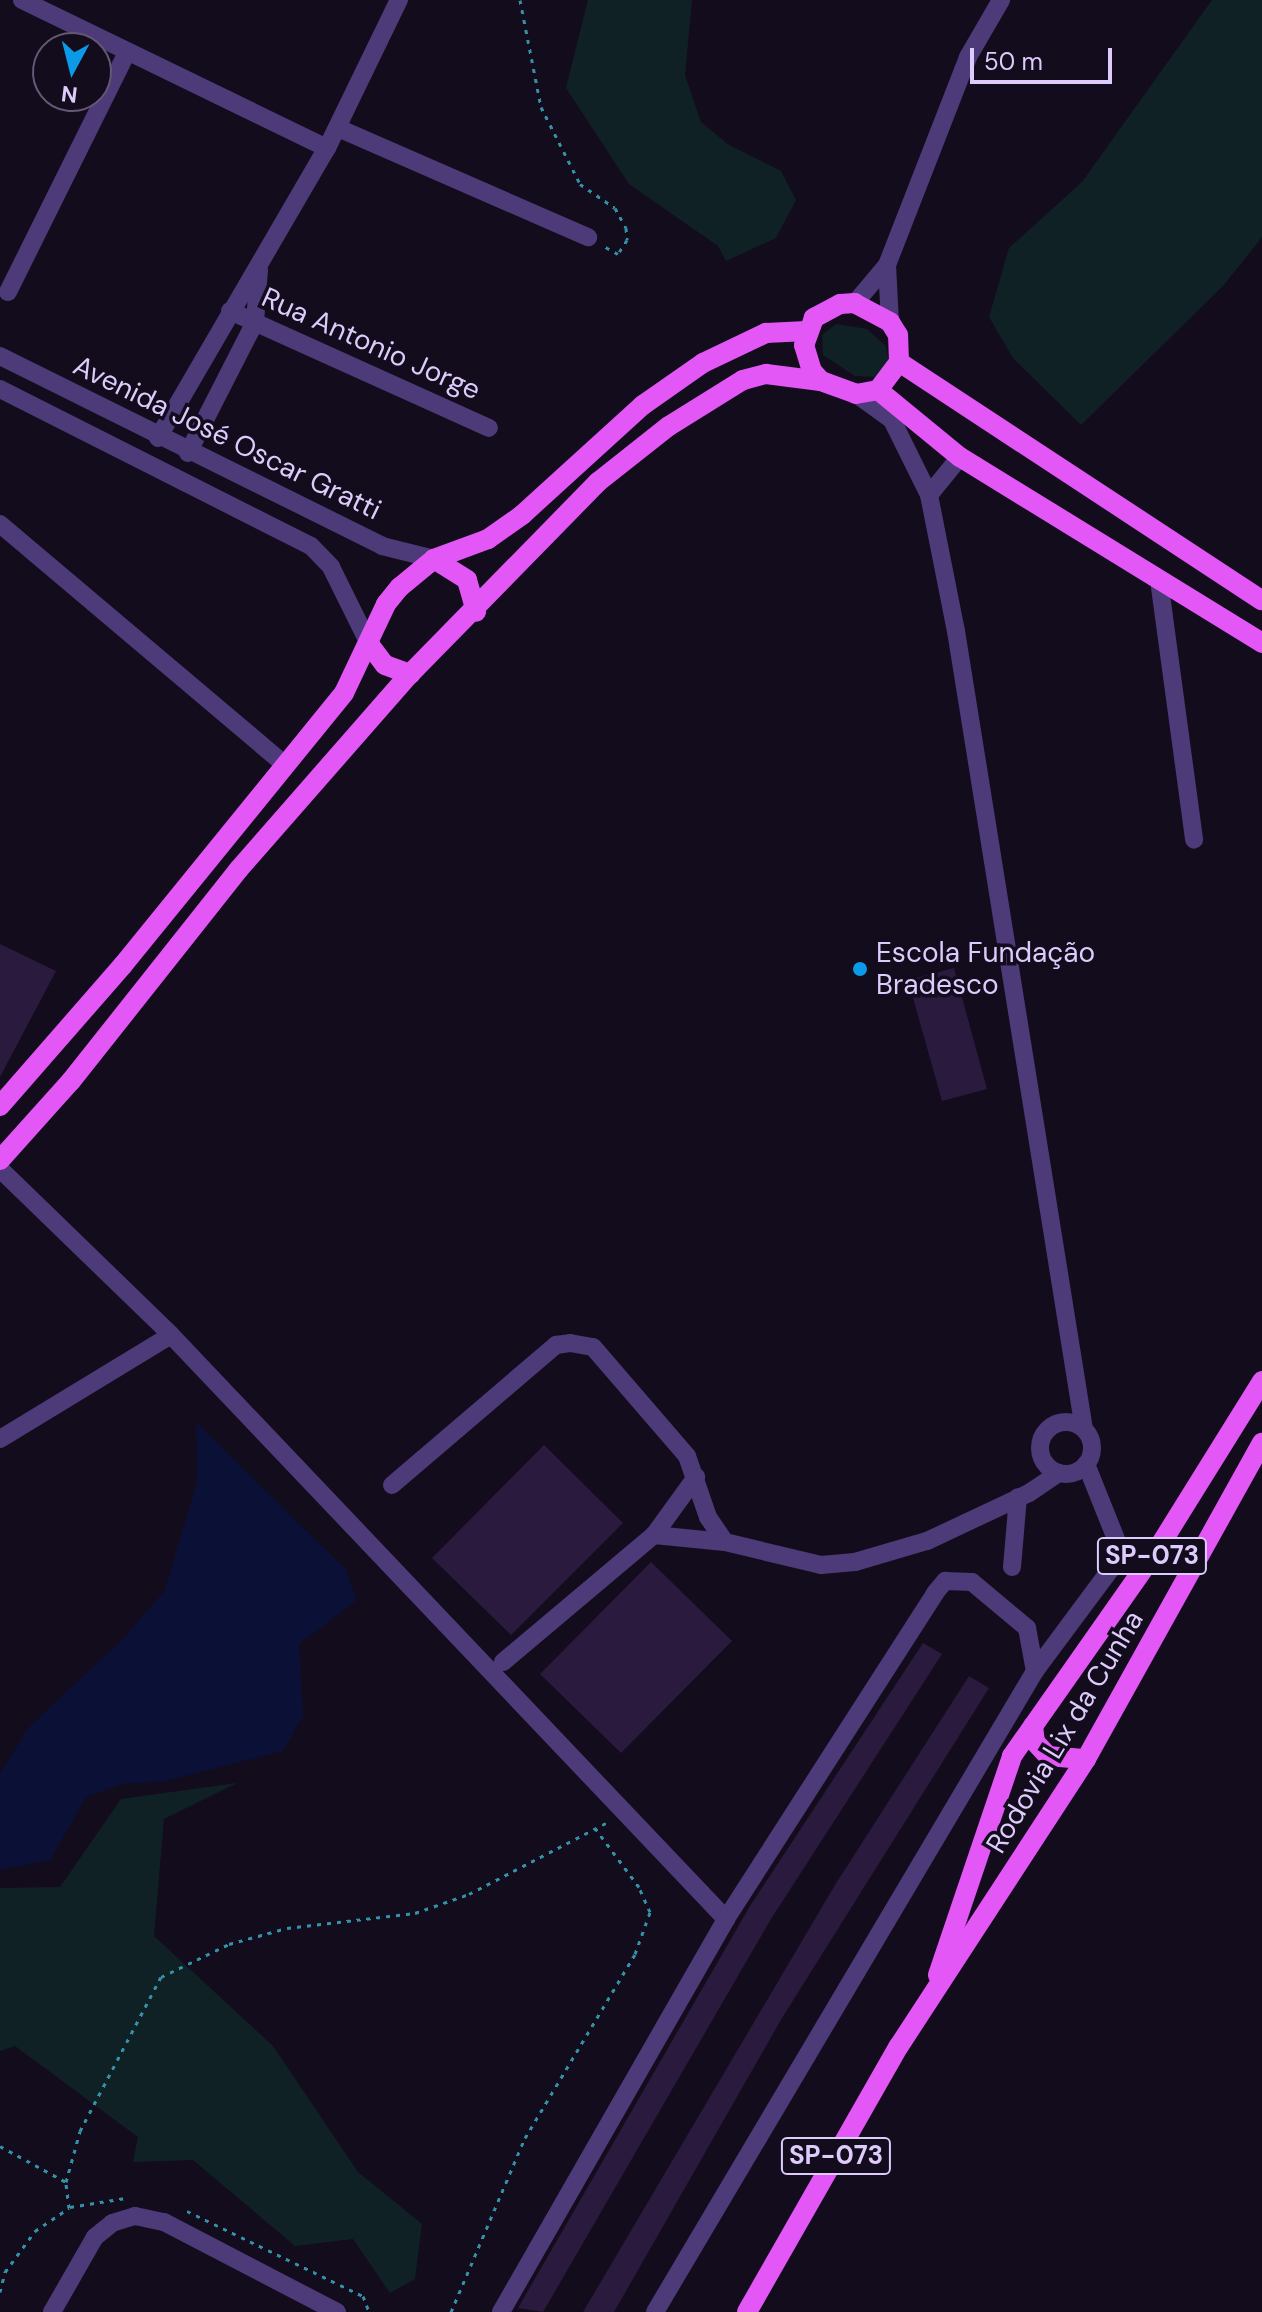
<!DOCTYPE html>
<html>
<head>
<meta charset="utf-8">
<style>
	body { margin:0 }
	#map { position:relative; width:1262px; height:2312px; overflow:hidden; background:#130c1d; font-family:"DM Sans",sans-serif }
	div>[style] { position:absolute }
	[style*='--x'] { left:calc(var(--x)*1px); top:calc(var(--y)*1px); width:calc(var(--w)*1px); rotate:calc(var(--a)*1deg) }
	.green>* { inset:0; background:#102126 }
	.water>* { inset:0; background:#0b1037 }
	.building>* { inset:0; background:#2a1a3d }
	.path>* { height:3px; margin-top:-1.5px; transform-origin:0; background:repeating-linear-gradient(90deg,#3392a8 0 4px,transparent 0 10px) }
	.minor>* { height:18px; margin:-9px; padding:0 9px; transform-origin:9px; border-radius:9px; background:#4c3a79 }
	.minor>.ring { margin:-9px; padding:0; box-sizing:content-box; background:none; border:18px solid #4c3a79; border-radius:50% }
	.major>* { height:20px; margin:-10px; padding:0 10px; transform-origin:10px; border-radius:10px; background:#e457f7 }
	.dots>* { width:22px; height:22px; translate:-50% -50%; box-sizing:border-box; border:4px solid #130c1d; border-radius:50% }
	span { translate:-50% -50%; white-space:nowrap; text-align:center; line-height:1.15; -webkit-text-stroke:7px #130c1d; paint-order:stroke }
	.shield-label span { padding:2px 6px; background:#130c1d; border:2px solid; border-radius:6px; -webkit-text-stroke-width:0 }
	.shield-label { font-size:26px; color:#ddcbfc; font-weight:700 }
	.street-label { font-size:28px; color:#ddcbfc }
	.poi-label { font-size:28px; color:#ddcbfc }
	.left { translate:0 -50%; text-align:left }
	.north { position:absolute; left:32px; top:32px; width:80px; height:80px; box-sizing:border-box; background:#130c1d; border:2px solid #645876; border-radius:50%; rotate:187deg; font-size:22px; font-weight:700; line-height:32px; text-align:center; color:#ddcbfc }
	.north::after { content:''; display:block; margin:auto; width:28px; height:36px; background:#0b9ae8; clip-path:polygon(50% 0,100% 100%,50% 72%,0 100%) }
	.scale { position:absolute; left:970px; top:48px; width:142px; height:36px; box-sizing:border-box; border:4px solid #ddcbfc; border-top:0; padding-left:10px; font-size:24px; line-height:28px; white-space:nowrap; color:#ddcbfc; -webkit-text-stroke:6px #130c1d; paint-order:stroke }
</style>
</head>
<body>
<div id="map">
	<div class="green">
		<i style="clip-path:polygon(588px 0,692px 0,685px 75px,701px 122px,729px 145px,781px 171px,796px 200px,776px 238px,726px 261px,718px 246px,629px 184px,566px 88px)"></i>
		<i style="clip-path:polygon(1212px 0,1262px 0,1262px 237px,1224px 285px,1081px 425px,1013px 358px,989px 317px,1009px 248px,1082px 182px)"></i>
		<i style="clip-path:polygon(836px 324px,867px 329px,886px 346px,889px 363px,877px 377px,855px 376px,823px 355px,822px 335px)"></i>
		<i style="clip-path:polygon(237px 1783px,164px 1819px,154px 1936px,273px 2046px,358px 2172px,422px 2224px,415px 2279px,390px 2293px,353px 2239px,295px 2246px,193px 2160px,133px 2162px,138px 2137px,15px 2046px,0 2051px,0 1888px,60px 1887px,121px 1799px)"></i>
	</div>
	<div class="water">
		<i style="clip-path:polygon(196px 1422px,346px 1570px,357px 1600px,299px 1644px,303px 1716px,283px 1751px,166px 1781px,122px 1784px,86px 1797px,50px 1860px,0 1870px,0 1773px,29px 1727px,124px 1638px,165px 1590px,197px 1481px)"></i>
	</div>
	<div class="building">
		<i style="clip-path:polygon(0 944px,56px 971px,0 1077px)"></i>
		<i style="clip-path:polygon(954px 968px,987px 1089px,942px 1101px,908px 980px)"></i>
		<i style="clip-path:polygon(544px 1445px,623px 1523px,511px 1635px,432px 1558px)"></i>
		<i style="clip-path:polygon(651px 1562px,732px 1641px,621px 1753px,540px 1674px)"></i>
		<i style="clip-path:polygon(923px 1643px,942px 1654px,771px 1919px,543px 2312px,518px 2308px,750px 1906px)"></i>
		<i style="clip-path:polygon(969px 1676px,989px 1688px,782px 2018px,614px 2312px,583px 2312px,835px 1885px)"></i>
	</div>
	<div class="path">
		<i style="--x:520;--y:0;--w:109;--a:78.9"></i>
		<i style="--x:541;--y:107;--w:86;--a:63.1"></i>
		<i style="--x:580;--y:184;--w:42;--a:34.4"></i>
		<i style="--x:615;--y:208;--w:23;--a:61"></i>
		<i style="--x:626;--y:228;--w:12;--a:85"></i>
		<i style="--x:627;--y:240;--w:17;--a:123"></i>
		<i style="--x:618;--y:254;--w:18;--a:-151"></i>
		<i style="--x:0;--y:2146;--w:75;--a:28.6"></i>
		<i style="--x:70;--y:2207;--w:56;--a:-9.3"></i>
		<i style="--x:187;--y:2211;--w:195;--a:25.8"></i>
		<i style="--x:363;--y:2296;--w:17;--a:69"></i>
		<i style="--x:0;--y:2292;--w:21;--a:-76"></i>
		<i style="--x:5;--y:2272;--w:51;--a:-53.8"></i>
		<i style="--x:35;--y:2231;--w:41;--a:-34.1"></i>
		<i style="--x:69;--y:2208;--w:26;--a:-97"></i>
		<i style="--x:66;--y:2182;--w:53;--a:-74.6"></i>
		<i style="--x:80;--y:2131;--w:174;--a:-62.3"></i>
		<i style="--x:161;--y:1977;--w:76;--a:-25.9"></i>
		<i style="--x:229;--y:1944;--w:60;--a:-15.4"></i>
		<i style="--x:287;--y:1928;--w:129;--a:-6.7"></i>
		<i style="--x:415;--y:1913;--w:57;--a:-19.4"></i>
		<i style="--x:469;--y:1894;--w:157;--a:-27.4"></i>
		<i style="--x:451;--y:2312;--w:189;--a:-67"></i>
		<i style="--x:525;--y:2138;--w:214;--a:-59.1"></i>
		<i style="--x:635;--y:1954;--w:45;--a:-70.3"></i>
		<i style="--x:650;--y:1912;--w:27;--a:-114"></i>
		<i style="--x:639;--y:1887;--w:74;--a:-126.7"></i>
	</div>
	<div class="minor">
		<i style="--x:22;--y:0;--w:339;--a:25.9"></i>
		<i style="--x:338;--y:128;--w:273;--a:23.6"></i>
		<i style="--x:887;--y:265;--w:57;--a:87"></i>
		<i style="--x:8;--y:292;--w:268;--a:-63.6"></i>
		<i style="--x:855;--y:303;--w:50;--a:-49.9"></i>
		<i style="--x:887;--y:265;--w:223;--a:-68.7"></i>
		<i style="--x:968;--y:57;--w:66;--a:-59.9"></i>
		<i style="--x:230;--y:311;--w:284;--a:24.3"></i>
		<i style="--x:0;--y:356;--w:427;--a:26.4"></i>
		<i style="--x:382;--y:546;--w:54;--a:14"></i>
		<i style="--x:0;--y:389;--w:348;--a:26.8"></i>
		<i style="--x:311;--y:546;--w:29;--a:46"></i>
		<i style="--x:331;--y:567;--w:86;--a:63.7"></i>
		<i style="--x:856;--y:394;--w:44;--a:35.8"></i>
		<i style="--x:892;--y:420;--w:84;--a:63.7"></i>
		<i style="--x:929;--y:495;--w:139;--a:78.8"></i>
		<i style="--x:956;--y:631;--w:808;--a:80.89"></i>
		<i style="--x:158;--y:438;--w:336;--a:-59.8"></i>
		<i style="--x:327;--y:148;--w:165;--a:-64.1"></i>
		<i style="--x:188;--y:453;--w:147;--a:-62.9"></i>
		<i style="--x:255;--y:322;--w:52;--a:-85.6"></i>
		<i style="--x:929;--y:495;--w:49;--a:-50.8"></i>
		<i style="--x:0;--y:524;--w:373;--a:40.2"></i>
		<i style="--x:1159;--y:580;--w:262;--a:82.3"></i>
		<i style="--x:0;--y:1169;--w:238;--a:44.1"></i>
		<i style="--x:171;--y:1335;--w:806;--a:46.46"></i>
		<i class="ring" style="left:1040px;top:1422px;width:34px;height:34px"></i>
		<i style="--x:0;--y:1439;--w:200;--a:-31.3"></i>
		<i style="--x:1086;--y:1464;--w:97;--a:68.2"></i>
		<i style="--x:392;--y:1485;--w:216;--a:-40.5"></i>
		<i style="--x:556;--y:1345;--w:14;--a:-8"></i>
		<i style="--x:570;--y:1343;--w:23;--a:10"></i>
		<i style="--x:593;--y:1347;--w:144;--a:49.2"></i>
		<i style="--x:687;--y:1456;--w:65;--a:71"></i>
		<i style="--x:708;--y:1517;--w:30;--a:56"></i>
		<i style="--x:654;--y:1535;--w:72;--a:-54.1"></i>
		<i style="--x:1012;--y:1567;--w:70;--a:-85.1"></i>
		<i style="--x:503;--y:1662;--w:197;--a:-40.1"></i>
		<i style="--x:654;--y:1535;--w:71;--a:5.6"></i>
		<i style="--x:725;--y:1542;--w:99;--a:13.5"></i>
		<i style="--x:821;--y:1565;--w:34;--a:-5"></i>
		<i style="--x:855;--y:1562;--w:75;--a:-16.3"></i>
		<i style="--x:927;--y:1541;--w:113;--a:-25.2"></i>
		<i style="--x:1029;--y:1493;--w:36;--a:-34"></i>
		<i style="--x:1035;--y:1671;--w:146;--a:-53.4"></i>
		<i style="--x:1122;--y:1554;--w:35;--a:-7"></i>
		<i style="--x:52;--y:2312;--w:86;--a:-60.2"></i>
		<i style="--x:95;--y:2237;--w:22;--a:-39"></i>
		<i style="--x:112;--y:2223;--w:24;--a:-17"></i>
		<i style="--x:135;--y:2216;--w:30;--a:12"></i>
		<i style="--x:164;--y:2222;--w:195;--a:27.5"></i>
		<i style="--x:501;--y:2312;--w:453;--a:-60.2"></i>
		<i style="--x:726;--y:1919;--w:387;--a:-57.3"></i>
		<i style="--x:935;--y:1593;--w:16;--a:-50"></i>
		<i style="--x:945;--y:1581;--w:27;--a:2"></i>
		<i style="--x:972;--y:1582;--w:72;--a:39.9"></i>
		<i style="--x:1027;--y:1628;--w:44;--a:79.5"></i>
		<i style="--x:1035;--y:1671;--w:745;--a:120.66"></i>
	</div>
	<div class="major">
		<i style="--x:899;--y:362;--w:434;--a:33.3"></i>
		<i style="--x:878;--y:390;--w:106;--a:39.3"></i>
		<i style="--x:960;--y:457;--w:355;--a:31.6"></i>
		<i style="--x:434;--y:559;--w:39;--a:32"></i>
		<i style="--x:467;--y:580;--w:33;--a:74"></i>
		<i style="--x:369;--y:644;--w:26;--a:53"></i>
		<i style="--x:385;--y:665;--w:27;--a:20"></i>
		<i style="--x:0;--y:1106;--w:187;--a:-48.9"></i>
		<i style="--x:123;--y:965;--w:350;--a:-50.9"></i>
		<i style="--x:344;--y:693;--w:98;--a:-64.7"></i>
		<i style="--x:386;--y:604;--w:22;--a:-51"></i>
		<i style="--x:400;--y:587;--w:44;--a:-39.5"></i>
		<i style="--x:434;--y:559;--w:58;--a:-20.3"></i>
		<i style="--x:488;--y:539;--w:42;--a:-35.2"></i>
		<i style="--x:522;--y:515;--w:164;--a:-42.3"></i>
		<i style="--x:643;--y:405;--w:73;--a:-35"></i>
		<i style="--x:703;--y:363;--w:70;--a:-25.5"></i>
		<i style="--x:766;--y:333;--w:41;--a:-2.8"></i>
		<i style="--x:0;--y:1160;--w:106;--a:-48.1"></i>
		<i style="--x:71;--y:1081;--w:270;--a:-51.6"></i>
		<i style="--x:239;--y:869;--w:259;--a:-48.8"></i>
		<i style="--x:410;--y:674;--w:269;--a:-45.6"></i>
		<i style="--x:598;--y:482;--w:90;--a:-38.3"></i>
		<i style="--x:669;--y:426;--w:87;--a:-31.9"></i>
		<i style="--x:743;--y:380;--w:24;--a:-15"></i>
		<i style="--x:766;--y:374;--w:55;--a:7.3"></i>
		<i style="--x:821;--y:381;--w:37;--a:20"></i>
		<i style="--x:856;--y:394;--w:22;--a:-10"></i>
		<i style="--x:878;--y:390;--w:35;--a:-53"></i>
		<i style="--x:899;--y:362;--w:27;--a:-92"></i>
		<i style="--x:898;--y:335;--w:15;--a:-122"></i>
		<i style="--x:890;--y:322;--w:40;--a:-152"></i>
		<i style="--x:855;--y:303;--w:15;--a:176"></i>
		<i style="--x:840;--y:304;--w:30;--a:152"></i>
		<i style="--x:814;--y:318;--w:29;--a:110"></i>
		<i style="--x:804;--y:345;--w:27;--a:73"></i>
		<i style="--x:812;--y:371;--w:13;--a:48"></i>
		<i style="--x:1033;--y:1726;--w:16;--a:83"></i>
		<i style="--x:1035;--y:1742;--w:19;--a:47"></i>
		<i style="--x:1048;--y:1756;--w:38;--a:5"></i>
		<i style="--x:938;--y:1975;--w:231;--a:-71.3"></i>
		<i style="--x:1012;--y:1756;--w:252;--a:-54.9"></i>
		<i style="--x:1157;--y:1550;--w:199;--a:-58.1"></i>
		<i style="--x:747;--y:2312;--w:306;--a:-60.3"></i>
		<i style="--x:899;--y:2046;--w:343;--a:-56.9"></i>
		<i style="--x:1086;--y:1759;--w:362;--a:-60.9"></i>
	</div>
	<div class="dots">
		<i style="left:860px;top:969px;background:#0b9ae8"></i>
	</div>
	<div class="shield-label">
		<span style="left:1152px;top:1556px">SP-073</span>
		<span style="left:836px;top:2156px">SP-073</span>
	</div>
	<div class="street-label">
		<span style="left:371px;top:344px;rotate:24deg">Rua Antonio Jorge</span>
		<span style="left:227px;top:438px;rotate:26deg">Avenida José Oscar Gratti</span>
		<span style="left:1065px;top:1732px;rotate:-59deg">Rodovia Lix da Cunha</span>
	</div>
	<div class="poi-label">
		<span class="left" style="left:876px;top:969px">Escola Fundação<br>Bradesco</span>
	</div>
	<div class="north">N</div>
	<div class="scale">50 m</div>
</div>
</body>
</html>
